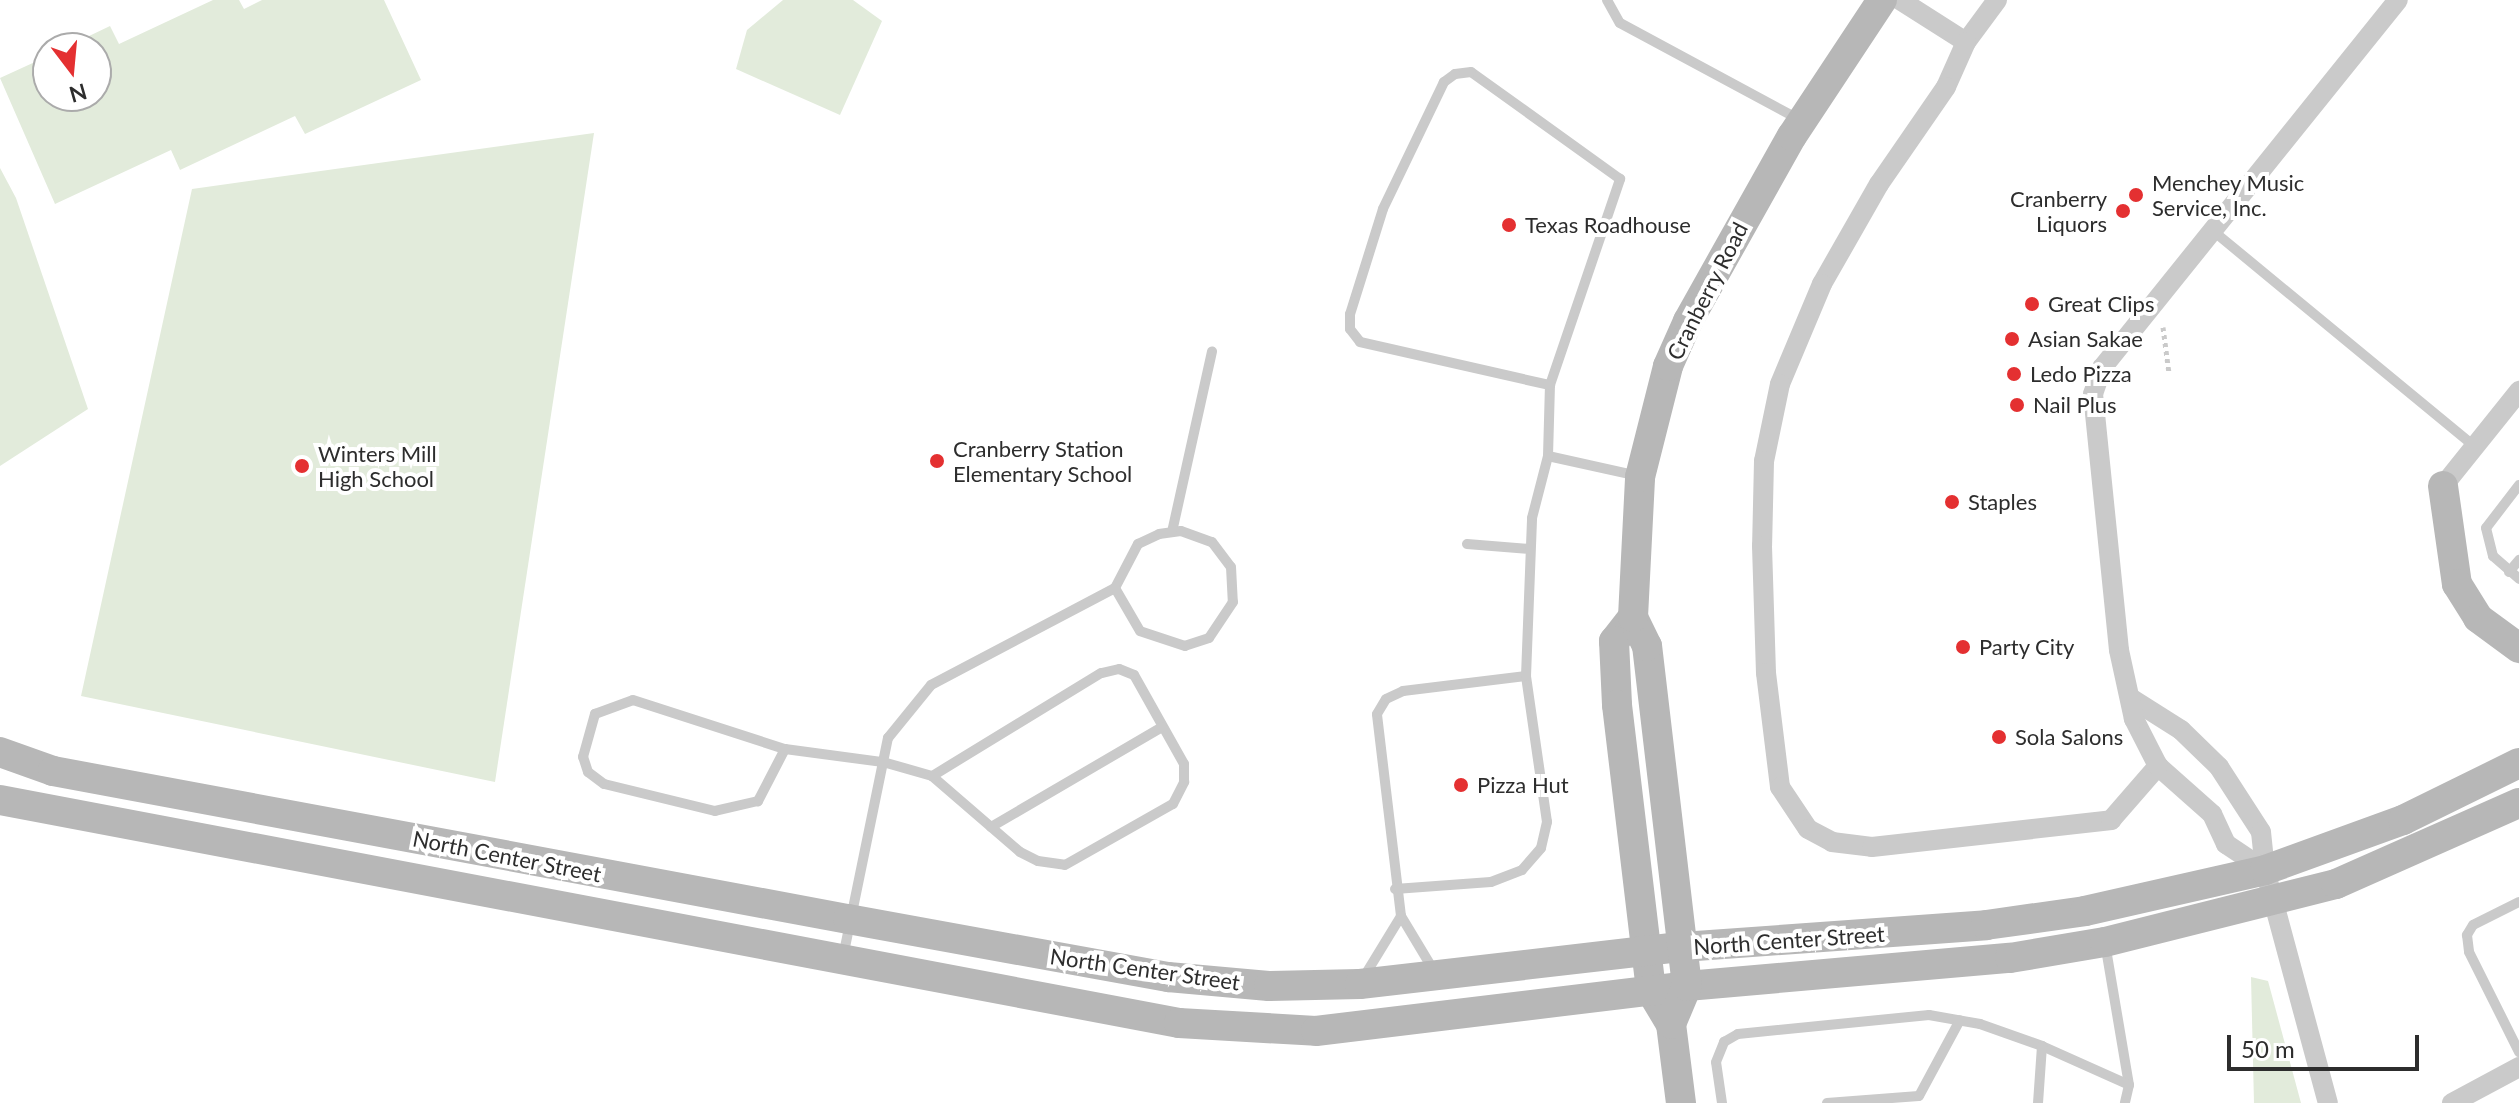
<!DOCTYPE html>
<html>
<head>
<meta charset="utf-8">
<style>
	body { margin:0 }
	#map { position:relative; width:2519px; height:1103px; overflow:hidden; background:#fff; font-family:Lato,sans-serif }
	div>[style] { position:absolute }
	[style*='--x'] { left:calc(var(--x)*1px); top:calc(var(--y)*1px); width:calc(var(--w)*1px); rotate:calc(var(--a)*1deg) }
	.green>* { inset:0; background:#e2ebdb }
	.path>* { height:5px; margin-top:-2.5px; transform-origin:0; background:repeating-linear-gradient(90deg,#cacaca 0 4px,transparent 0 8px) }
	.lane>* { height:10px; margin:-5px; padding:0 5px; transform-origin:5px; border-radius:5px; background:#cacaca }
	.street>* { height:20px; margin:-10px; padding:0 10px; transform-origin:10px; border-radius:10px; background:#cacaca }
	.secondary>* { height:30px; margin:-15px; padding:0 15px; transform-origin:15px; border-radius:15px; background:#b7b7b7 }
	.dots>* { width:22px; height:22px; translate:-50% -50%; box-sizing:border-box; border:4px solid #fff; border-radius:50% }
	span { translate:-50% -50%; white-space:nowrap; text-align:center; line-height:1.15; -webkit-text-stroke:8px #fff; paint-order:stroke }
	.poi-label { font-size:22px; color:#2d2d2d }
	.left { translate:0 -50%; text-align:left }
	.right { translate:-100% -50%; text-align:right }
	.street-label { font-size:22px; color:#2d2d2d }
	.north { position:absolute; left:32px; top:32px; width:80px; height:80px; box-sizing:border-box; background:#fff; border:2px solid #ababab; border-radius:50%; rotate:164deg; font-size:22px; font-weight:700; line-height:32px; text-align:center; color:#2d2d2d }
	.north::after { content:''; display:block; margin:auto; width:28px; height:36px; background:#e43031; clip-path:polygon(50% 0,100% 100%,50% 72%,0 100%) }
	.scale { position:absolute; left:2227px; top:1035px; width:192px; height:36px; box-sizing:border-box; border:4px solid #2d2d2d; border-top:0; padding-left:10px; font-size:24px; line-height:28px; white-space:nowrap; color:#2d2d2d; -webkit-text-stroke:6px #fff; paint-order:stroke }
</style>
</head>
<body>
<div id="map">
	<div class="green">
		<i style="clip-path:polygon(213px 0,239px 0,244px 9px,262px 0,384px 0,421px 80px,305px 134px,295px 116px,180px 170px,171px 150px,55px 204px,0 78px,48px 56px,48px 96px,96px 96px,96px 48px,64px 48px,110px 26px,119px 44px)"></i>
		<i style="clip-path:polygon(783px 0,853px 0,882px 21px,840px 115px,736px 69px,747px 30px)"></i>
		<i style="clip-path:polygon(594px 133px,495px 782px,81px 696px,192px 189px)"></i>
		<i style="clip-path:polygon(0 168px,16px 198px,88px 409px,0 466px)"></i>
		<i style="clip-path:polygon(2251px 977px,2268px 981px,2301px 1103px,2254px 1103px)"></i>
	</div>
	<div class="path">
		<i style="--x:2163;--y:327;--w:46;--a:82.6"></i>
	</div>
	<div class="lane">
		<i style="--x:1607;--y:0;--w:26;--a:61"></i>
		<i style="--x:1620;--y:23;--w:204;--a:28.3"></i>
		<i style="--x:2212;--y:230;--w:341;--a:39.5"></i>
		<i style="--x:1548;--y:456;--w:92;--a:12.5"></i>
		<i style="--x:2519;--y:485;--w:54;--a:127.5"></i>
		<i style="--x:2486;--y:528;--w:29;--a:76"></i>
		<i style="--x:2493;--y:556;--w:35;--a:41"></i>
		<i style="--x:1172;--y:532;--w:185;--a:-77.5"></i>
		<i style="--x:1467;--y:544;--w:63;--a:4.5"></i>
		<i style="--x:2509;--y:572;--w:16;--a:-50"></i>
		<i style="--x:785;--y:749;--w:59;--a:117.4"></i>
		<i style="--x:758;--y:801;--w:44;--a:166.9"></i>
		<i style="--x:715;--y:811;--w:114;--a:-166.3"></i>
		<i style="--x:604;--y:784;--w:20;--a:-143"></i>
		<i style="--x:588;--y:772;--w:16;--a:-108"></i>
		<i style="--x:583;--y:757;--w:45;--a:-74.4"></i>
		<i style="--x:595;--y:714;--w:40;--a:-20.2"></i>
		<i style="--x:633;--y:700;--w:160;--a:17.9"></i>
		<i style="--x:785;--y:749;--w:99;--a:7.6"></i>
		<i style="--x:883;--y:762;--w:51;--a:15.9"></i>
		<i style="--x:932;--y:776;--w:116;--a:40.8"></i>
		<i style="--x:1020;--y:852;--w:20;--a:27"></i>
		<i style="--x:1038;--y:861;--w:27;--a:8"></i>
		<i style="--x:1065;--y:865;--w:124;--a:-29.5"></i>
		<i style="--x:1173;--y:804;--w:25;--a:-63"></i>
		<i style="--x:1184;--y:782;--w:18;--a:-90"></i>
		<i style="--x:1184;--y:764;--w:102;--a:-119.3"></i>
		<i style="--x:1134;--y:675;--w:16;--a:-158"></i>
		<i style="--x:1119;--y:669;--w:18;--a:167"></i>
		<i style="--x:1101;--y:673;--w:198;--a:148.6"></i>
		<i style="--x:991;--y:827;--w:198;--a:-30.3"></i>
		<i style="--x:1395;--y:889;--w:96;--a:-4.2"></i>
		<i style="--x:1491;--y:882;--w:33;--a:-21"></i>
		<i style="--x:1522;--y:870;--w:29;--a:-49"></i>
		<i style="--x:1541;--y:848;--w:27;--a:-77"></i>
		<i style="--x:1547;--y:822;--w:148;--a:-98.2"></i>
		<i style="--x:2519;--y:902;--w:51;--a:153.4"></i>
		<i style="--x:2473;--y:925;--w:12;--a:121"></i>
		<i style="--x:2467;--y:935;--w:17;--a:83"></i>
		<i style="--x:2469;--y:952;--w:112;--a:63.4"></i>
		<i style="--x:1401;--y:916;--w:203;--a:-96.8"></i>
		<i style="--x:1377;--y:714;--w:17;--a:-59"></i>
		<i style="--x:1386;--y:699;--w:19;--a:-25"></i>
		<i style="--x:1403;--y:691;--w:124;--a:-7"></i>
		<i style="--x:1526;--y:676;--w:158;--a:-87.8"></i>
		<i style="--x:1532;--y:518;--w:64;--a:-75.5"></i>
		<i style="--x:1548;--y:456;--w:71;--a:-88.4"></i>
		<i style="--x:1550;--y:385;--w:218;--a:-71.2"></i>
		<i style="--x:1620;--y:179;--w:183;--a:-144.3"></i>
		<i style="--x:1471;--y:72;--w:16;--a:173"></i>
		<i style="--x:1455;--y:74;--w:14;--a:144"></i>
		<i style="--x:1444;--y:82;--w:141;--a:115.7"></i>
		<i style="--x:1383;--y:209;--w:110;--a:107.4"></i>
		<i style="--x:1350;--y:314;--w:15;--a:90"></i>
		<i style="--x:1350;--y:329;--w:16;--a:52"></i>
		<i style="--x:1360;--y:342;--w:195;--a:12.8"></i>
		<i style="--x:2105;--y:943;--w:144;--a:80.4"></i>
		<i style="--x:2129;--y:1085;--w:18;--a:103"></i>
		<i style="--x:843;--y:957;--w:224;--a:-78.4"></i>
		<i style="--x:888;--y:738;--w:68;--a:-50.9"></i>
		<i style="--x:931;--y:685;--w:208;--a:-27.8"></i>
		<i style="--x:1115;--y:588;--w:50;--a:-62.4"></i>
		<i style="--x:1138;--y:544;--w:23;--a:-25"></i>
		<i style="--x:1159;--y:534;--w:22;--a:-8"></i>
		<i style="--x:1181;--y:531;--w:33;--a:20"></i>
		<i style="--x:1212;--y:542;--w:31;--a:53"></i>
		<i style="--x:1231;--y:567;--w:35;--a:87"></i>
		<i style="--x:1233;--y:602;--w:43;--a:123.7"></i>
		<i style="--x:1209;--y:638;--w:25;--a:162"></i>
		<i style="--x:1185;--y:646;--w:47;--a:-161.6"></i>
		<i style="--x:1140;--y:631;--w:50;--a:-120.2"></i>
		<i style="--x:1362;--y:980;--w:75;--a:-58.6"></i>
		<i style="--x:1401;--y:916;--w:64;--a:59"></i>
		<i style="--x:2042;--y:1046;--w:95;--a:24.1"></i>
		<i style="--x:1722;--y:1103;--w:41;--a:-98.3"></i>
		<i style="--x:1716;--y:1062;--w:22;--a:-68"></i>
		<i style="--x:1724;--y:1042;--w:16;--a:-30"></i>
		<i style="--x:1738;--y:1034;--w:192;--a:-5.7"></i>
		<i style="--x:1929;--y:1015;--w:52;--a:10"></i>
		<i style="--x:1980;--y:1024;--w:66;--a:19.5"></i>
		<i style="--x:2042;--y:1046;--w:57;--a:94"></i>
		<i style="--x:1827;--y:1103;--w:92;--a:-4.4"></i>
		<i style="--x:1919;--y:1096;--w:86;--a:-61.7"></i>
	</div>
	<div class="street">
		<i style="--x:1900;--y:0;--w:78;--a:32.5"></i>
		<i style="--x:1997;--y:0;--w:52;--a:126.4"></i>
		<i style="--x:1966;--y:42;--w:49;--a:114"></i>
		<i style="--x:1946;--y:87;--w:118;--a:124.6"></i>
		<i style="--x:1879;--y:184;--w:115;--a:119.7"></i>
		<i style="--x:1822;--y:284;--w:108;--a:112.8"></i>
		<i style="--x:1780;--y:384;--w:79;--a:101.7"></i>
		<i style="--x:1764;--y:461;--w:85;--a:91.3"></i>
		<i style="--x:1762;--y:546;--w:127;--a:88.2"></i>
		<i style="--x:1766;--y:673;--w:115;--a:83"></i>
		<i style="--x:1780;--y:787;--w:50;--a:56.3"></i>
		<i style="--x:1808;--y:829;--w:27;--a:28"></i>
		<i style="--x:1832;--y:842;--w:40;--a:7.1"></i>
		<i style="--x:1872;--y:847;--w:241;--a:-6.4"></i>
		<i style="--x:2111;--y:820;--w:72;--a:-49"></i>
		<i style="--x:2443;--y:486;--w:122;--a:-51.3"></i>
		<i style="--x:2132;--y:699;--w:58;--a:32.3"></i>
		<i style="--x:2181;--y:730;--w:53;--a:44.2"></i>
		<i style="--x:2219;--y:767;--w:77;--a:57.1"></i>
		<i style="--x:2261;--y:832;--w:38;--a:84"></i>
		<i style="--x:2265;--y:870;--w:241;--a:74.9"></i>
		<i style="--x:2265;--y:870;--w:47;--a:-146.3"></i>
		<i style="--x:2226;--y:844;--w:33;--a:-115"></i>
		<i style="--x:2212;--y:814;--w:72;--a:-138.4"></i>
		<i style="--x:2158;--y:766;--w:53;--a:-117.1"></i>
		<i style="--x:2134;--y:719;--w:71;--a:-102.3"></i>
		<i style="--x:2119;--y:650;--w:257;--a:-95.8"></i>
		<i style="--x:2093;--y:394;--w:28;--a:-71"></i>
		<i style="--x:2102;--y:368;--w:472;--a:-51.2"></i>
		<i style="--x:2452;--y:1103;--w:76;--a:-28.2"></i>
	</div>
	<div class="secondary">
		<i style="--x:2443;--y:486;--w:99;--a:81.9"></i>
		<i style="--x:2457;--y:584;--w:40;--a:58"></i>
		<i style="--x:2478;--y:618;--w:51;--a:36.2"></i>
		<i style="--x:1633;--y:617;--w:31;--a:128"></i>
		<i style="--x:1614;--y:641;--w:64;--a:87.3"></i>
		<i style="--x:1617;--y:705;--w:288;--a:83.2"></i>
		<i style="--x:1651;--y:991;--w:39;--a:59"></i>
		<i style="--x:1671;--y:1024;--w:80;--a:82.8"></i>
		<i style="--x:0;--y:752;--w:56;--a:19.7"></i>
		<i style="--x:53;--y:771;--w:809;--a:10.55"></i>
		<i style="--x:848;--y:919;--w:325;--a:10.3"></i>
		<i style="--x:1168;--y:977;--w:101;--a:5.1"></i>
		<i style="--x:1269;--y:986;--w:91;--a:-1.3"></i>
		<i style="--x:1360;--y:984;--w:324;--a:-6.6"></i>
		<i style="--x:1682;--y:947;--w:305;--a:-4.1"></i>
		<i style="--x:1986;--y:925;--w:100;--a:-8"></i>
		<i style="--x:2085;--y:911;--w:185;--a:-12.8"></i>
		<i style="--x:2265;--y:870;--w:147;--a:-19.9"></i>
		<i style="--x:2403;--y:820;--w:129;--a:-26.2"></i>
		<i style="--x:0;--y:800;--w:1200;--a:10.71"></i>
		<i style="--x:1179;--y:1023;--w:137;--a:3.3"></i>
		<i style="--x:1316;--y:1031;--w:374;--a:-6.9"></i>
		<i style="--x:1687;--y:986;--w:324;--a:-5"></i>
		<i style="--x:2010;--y:958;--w:96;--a:-9.6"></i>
		<i style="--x:2105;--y:942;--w:238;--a:-14.1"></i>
		<i style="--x:2336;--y:884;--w:200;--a:-23.9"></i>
		<i style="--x:1671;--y:1024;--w:41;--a:-67.2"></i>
		<i style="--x:1687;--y:986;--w:342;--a:-96.7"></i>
		<i style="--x:1647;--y:646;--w:32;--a:-116"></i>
		<i style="--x:1633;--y:617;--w:140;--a:-87.1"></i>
		<i style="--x:1640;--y:477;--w:114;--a:-75.8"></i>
		<i style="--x:1668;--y:366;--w:49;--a:-66"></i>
		<i style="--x:1688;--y:321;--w:212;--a:-60.7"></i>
		<i style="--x:1792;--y:136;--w:163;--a:-56.5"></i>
	</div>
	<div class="dots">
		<i style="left:2136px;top:195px;background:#e43031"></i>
		<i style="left:2123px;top:211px;background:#e43031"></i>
		<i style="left:1509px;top:225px;background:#e43031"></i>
		<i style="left:2032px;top:304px;background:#e43031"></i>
		<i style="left:2012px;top:339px;background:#e43031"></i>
		<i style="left:2014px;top:374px;background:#e43031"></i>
		<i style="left:2017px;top:405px;background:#e43031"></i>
		<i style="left:937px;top:461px;background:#e43031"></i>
		<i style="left:302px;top:466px;background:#e43031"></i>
		<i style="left:1952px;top:502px;background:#e43031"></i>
		<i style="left:1963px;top:647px;background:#e43031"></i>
		<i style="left:1999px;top:737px;background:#e43031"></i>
		<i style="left:1461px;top:785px;background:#e43031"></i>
	</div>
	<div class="poi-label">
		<span class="left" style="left:2152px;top:195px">Menchey Music<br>Service, Inc.</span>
		<span class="right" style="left:2107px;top:211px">Cranberry<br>Liquors</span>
		<span class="left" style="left:1525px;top:225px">Texas Roadhouse</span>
		<span class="left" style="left:2048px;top:304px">Great Clips</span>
		<span class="left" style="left:2028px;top:339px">Asian Sakae</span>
		<span class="left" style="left:2030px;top:374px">Ledo Pizza</span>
		<span class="left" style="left:2033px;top:405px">Nail Plus</span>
		<span class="left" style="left:953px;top:461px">Cranberry Station<br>Elementary School</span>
		<span class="left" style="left:318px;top:466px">Winters Mill<br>High School</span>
		<span class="left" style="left:1968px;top:502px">Staples</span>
		<span class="left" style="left:1979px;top:647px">Party City</span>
		<span class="left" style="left:2015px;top:737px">Sola Salons</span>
		<span class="left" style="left:1477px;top:785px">Pizza Hut</span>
	</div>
	<div class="street-label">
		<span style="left:1707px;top:291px;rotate:-63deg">Cranberry Road</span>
		<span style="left:507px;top:856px;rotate:11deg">North Center Street</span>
		<span style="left:1789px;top:940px;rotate:-4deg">North Center Street</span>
		<span style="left:1145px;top:969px;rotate:8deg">North Center Street</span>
	</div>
	<div class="north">N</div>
	<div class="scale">50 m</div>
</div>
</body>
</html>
